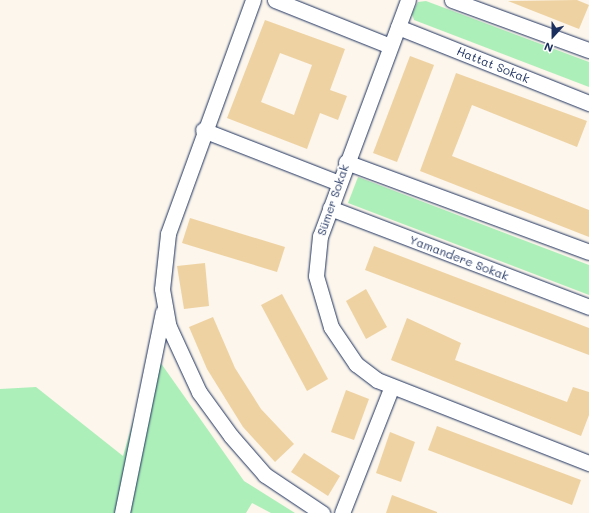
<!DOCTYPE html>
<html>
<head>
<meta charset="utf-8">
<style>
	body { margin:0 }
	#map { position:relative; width:589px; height:513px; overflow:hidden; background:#fcf6ec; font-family:Mali,sans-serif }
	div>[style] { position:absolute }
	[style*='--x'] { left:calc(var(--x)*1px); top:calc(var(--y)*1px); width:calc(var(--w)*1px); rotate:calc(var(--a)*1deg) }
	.green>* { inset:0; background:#adefb9 }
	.building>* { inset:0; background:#efd2a2 }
	.roads { filter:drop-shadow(0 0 1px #1b2f5e) drop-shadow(0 0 1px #1b2f5e) }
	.street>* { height:15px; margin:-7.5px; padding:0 7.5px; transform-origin:7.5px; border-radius:7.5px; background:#fff }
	span { translate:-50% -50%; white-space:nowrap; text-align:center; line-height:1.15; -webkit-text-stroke:4px #fff; paint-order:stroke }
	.street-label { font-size:12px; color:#1b2f5e }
	.north { position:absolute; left:533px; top:16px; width:40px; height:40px; -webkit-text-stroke:3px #fff; paint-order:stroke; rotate:201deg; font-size:11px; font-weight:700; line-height:16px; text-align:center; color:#1b2f5e }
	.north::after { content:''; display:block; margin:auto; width:14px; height:18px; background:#1b2f5e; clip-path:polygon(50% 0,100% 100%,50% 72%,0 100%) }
</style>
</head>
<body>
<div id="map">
	<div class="green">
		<i style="clip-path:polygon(426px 1px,589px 62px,589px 87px,414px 20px,412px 14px,418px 2px)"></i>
		<i style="clip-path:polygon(358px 177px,589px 265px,589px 295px,348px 203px)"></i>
		<i style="clip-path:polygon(153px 352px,244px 481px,295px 513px,271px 513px,252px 503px,246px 513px,0 513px,0 389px,36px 387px,123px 456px)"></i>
	</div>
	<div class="building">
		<i style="clip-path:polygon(577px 0,589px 5px,579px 29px,508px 1px)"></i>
		<i style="clip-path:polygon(evenodd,265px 20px,345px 49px,330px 90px,347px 96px,338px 120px,320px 113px,307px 149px,227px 118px,265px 20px,280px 53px,312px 65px,294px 115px,261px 102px,280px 53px)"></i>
		<i style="clip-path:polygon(410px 56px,434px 65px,397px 162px,373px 153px)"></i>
		<i style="clip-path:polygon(456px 73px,587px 121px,577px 147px,472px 105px,452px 156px,589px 210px,589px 237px,420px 171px)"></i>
		<i style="clip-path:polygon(190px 218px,285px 247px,277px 272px,182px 243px)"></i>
		<i style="clip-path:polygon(374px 246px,589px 328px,589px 355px,365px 270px)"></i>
		<i style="clip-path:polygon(205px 263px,209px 306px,184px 309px,177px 266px)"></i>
		<i style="clip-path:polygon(366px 289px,387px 327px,366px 339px,346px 301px)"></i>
		<i style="clip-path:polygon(282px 294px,328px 379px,307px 391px,261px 305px)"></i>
		<i style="clip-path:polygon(213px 317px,235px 368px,261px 409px,294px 444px,275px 462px,243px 427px,207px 369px,189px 327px)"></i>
		<i style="clip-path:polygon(407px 318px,461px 343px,455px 360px,567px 402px,573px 387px,589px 392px,589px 415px,581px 436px,391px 360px)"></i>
		<i style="clip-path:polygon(346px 390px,369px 399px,354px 440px,331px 432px)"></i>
		<i style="clip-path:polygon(437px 426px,581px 480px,572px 505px,428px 450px)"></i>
		<i style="clip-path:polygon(390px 432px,415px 442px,401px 482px,376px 473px)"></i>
		<i style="clip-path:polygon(304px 453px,340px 476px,328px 496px,291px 472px)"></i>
		<i style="clip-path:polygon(392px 495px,437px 512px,437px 513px,386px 513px)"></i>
	</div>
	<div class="roads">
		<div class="street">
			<i style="--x:253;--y:0;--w:249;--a:110"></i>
			<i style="--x:168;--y:234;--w:55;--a:96.2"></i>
			<i style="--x:162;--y:289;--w:39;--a:80"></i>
			<i style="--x:169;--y:327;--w:72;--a:65.2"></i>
			<i style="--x:199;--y:392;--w:54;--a:54"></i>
			<i style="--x:231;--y:436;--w:52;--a:48.9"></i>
			<i style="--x:265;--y:475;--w:69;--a:33.7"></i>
			<i style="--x:275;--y:0;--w:124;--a:21.8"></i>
			<i style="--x:408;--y:0;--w:252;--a:110.4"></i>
			<i style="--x:320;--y:236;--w:40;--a:95.7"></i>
			<i style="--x:316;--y:276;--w:53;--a:73.6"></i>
			<i style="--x:331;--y:327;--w:45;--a:56"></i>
			<i style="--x:356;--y:364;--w:26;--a:37"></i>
			<i style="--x:377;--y:380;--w:228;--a:21.4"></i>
			<i style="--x:452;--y:0;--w:146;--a:20.1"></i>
			<i style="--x:398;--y:27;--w:206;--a:21.7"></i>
			<i style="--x:203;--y:130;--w:146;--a:21.3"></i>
			<i style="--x:346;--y:162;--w:259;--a:20.3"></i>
			<i style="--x:330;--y:208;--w:277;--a:20.9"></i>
			<i style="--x:122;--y:513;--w:205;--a:-78.5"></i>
			<i style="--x:342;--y:513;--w:136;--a:-68.5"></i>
		</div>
	</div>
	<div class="street-label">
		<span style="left:493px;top:65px;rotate:22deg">Hattat Sokak</span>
		<span style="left:333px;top:200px;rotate:-71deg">Sümer Sokak</span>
		<span style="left:459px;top:258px;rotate:21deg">Yamandere Sokak</span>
	</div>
	<div class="north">N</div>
</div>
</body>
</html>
